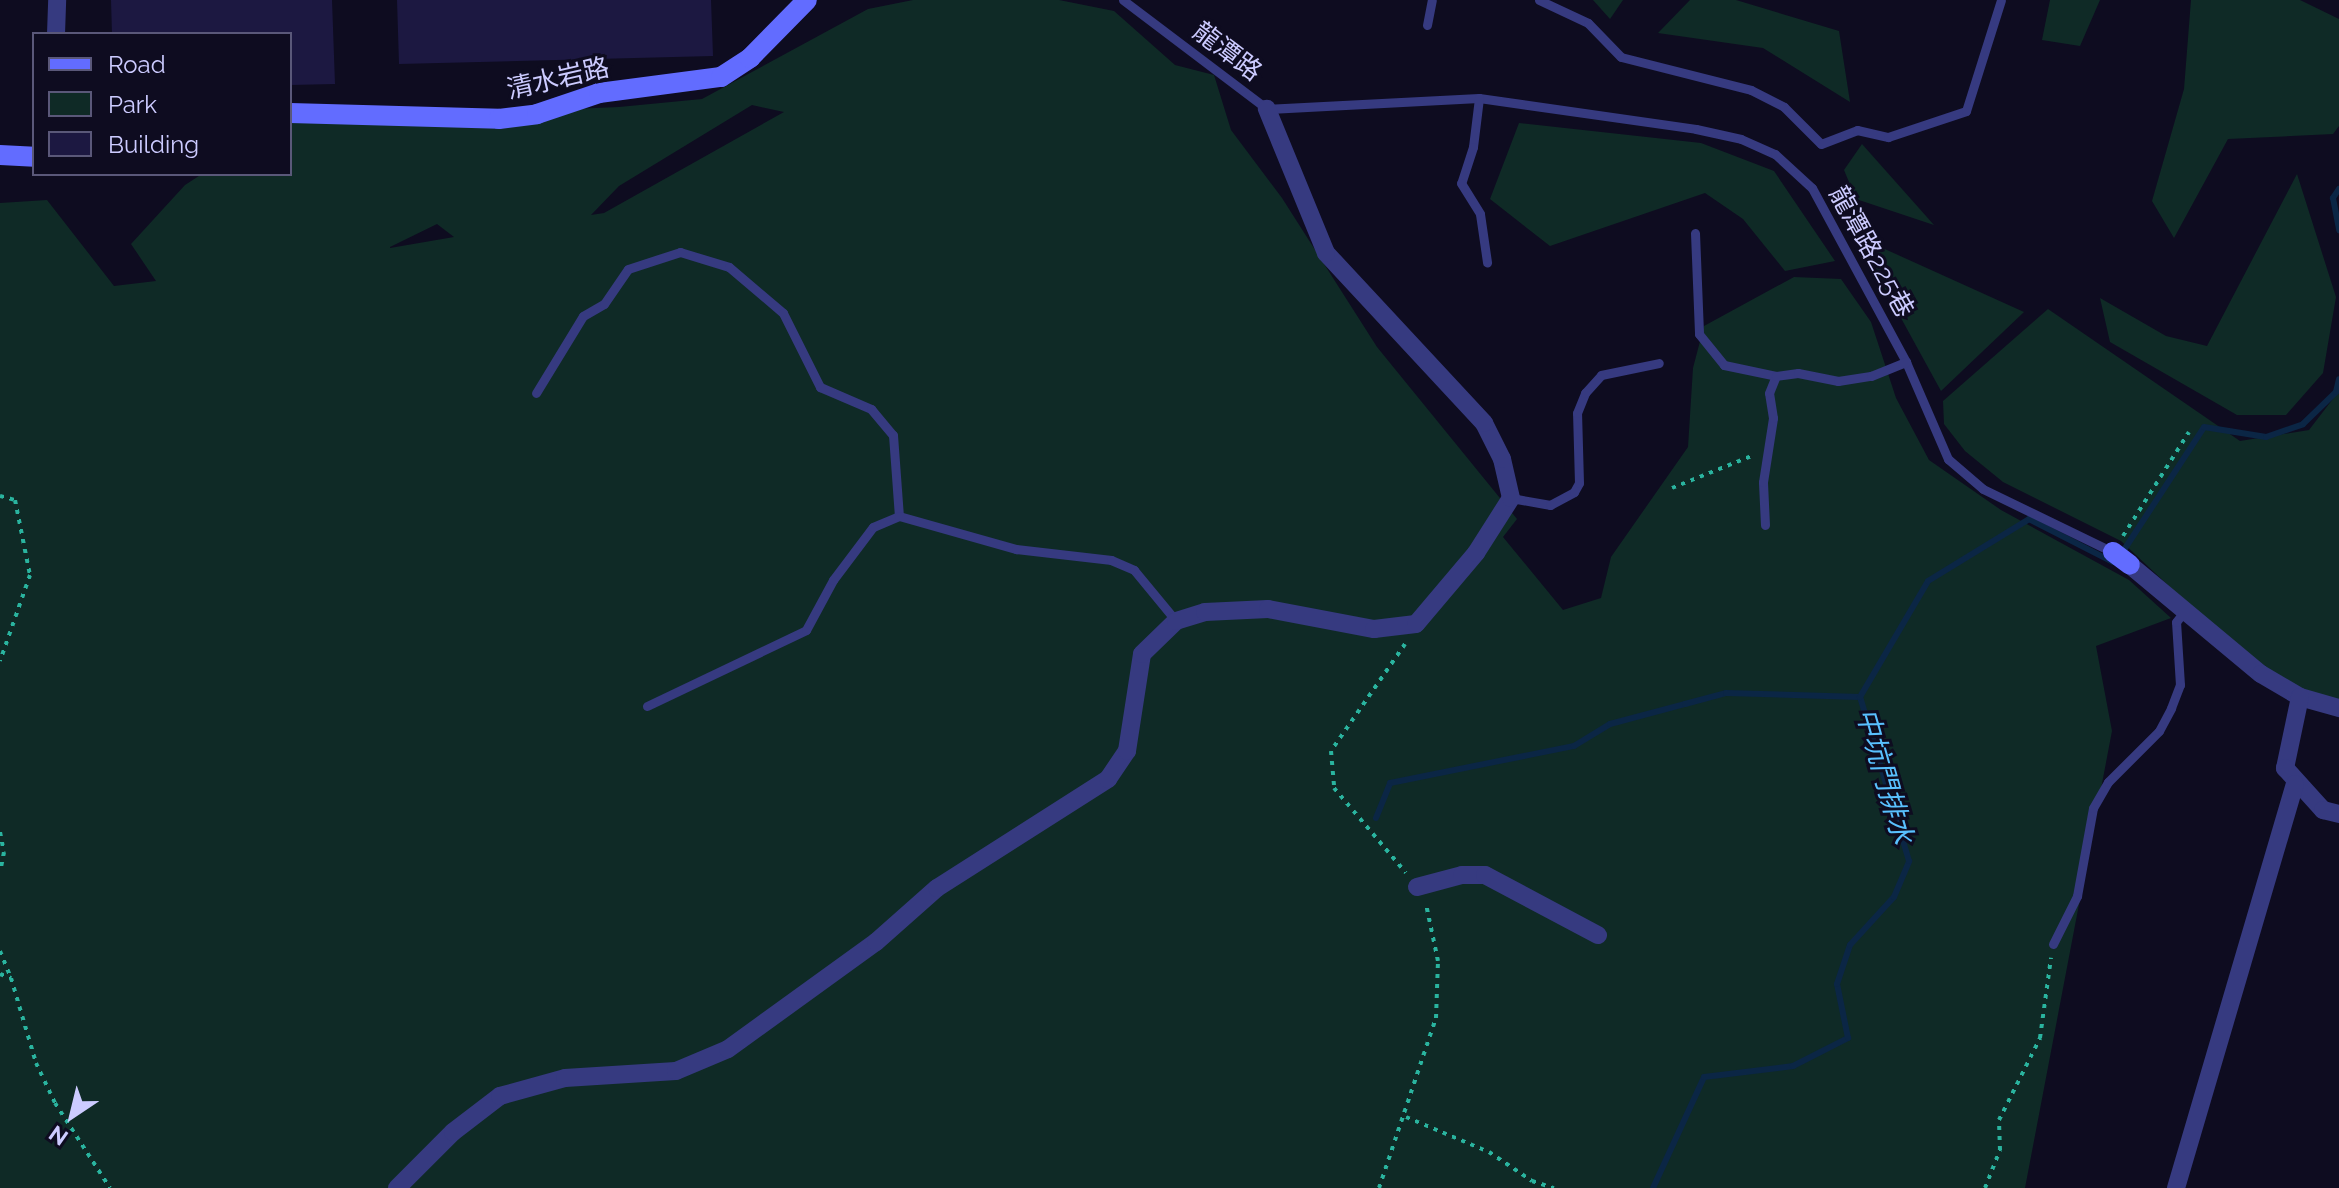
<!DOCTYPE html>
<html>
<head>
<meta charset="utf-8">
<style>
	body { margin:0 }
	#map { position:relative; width:2339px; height:1188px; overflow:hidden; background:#0e0c20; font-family:Raleway,"Noto Sans TC",sans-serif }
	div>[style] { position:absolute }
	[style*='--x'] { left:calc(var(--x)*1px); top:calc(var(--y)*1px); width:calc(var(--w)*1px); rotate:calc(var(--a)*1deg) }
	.green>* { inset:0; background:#0f2a26 }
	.stream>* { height:6px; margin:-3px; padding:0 3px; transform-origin:3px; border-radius:3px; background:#0b2645 }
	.building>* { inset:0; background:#1c1841 }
	.path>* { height:4px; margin-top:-2px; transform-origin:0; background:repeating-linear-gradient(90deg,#2ab49f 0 4px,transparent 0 10px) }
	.lane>* { height:9px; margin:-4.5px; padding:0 4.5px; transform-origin:4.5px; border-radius:4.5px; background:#363a80 }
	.street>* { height:18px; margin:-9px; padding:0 9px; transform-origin:9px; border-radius:9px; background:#363a80 }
	.secondary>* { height:20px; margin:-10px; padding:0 10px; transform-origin:10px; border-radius:10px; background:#626cff }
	span { translate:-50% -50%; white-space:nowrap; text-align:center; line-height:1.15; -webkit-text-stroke:6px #0e0c20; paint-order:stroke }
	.street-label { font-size:26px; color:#cccbff }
	.water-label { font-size:28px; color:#59c1ff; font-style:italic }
	.legend { position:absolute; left:32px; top:32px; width:260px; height:144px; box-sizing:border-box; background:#0e0c20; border:2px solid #5a5879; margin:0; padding:10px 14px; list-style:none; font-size:24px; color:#cccbff }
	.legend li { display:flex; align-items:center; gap:16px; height:40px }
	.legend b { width:40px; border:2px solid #5a5879 }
	.north { position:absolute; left:32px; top:1076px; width:80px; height:80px; -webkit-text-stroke:6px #0e0c20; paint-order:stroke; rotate:215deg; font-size:22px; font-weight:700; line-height:32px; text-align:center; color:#cccbff }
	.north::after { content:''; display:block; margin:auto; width:28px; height:36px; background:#cccbff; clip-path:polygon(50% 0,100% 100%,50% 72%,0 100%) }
</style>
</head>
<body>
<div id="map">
	<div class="green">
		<i style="clip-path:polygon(evenodd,913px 0,1059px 0,1114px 11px,1175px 65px,1214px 75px,1231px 130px,1282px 198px,1377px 347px,1517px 519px,1503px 537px,1563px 610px,1601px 598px,1611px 557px,1688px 447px,1693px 368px,1704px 326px,1794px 277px,1841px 279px,1871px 322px,1896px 398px,1929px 460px,2001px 510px,2129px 580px,2171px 618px,2096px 646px,2112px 731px,2025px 1188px,0 1188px,0 203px,47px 200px,114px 286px,156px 281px,131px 244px,185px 185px,202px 174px,290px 174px,290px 121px,619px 107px,702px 99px,868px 9px,913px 0,752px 105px,784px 112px,604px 213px,591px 215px,619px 186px,752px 105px,913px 0,437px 224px,454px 237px,390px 248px,390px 247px,437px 224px)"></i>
		<i style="clip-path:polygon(1593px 0,1623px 0,1610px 19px)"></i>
		<i style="clip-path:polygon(1690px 0,1736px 0,1839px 31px,1850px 102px,1763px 48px,1658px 33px)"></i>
		<i style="clip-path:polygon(2050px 0,2100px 0,2080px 46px,2042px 40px)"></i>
		<i style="clip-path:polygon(2191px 0,2300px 0,2339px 19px,2339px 126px,2333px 134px,2228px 139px,2174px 238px,2152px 201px,2184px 89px)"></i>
		<i style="clip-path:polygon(1519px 123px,1701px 143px,1774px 171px,1835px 261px,1785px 271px,1743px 219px,1705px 193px,1550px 246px,1490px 199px)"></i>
		<i style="clip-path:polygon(1862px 144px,1934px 225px,1856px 199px,1844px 170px)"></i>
		<i style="clip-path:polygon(2297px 174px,2336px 297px,2323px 373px,2286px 415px,2237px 415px,2110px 342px,2100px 298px,2166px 336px,2207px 346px)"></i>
		<i style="clip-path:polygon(1856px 236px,2024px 312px,1941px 391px)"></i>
		<i style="clip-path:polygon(2048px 309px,2240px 441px,2309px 430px,2339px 391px,2339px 710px,2272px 683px,2121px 541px,2003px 482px,1965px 451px,1944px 424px,1943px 401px)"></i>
	</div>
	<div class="stream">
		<i style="--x:2339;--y:189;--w:11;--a:124"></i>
		<i style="--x:2333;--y:198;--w:33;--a:79"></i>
		<i style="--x:2122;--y:553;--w:150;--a:-56.9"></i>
		<i style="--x:2204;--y:427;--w:63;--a:9.2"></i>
		<i style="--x:2266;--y:437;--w:39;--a:-19"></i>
		<i style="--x:2303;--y:424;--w:46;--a:-44.1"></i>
		<i style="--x:2336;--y:392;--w:13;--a:-77"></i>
		<i style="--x:1376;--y:818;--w:38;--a:-68"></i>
		<i style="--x:1390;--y:783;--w:188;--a:-11.4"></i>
		<i style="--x:1574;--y:746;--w:42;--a:-31.4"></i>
		<i style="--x:1610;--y:724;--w:78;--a:-14.9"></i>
		<i style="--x:1685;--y:704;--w:42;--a:-15"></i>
		<i style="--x:1726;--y:693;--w:134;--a:1.7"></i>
		<i style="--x:1653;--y:1188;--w:122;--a:-65.3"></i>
		<i style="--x:1704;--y:1077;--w:90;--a:-7"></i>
		<i style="--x:1793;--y:1066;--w:62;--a:-27"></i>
		<i style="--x:1848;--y:1038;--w:55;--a:-101.5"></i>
		<i style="--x:1837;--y:984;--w:41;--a:-71.6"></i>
		<i style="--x:1850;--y:945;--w:65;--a:-47.5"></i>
		<i style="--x:1894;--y:897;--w:39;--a:-67"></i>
		<i style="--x:1909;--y:861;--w:171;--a:-106.6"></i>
		<i style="--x:1860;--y:697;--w:134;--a:-59.6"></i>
		<i style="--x:1928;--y:581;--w:119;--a:-31.5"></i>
		<i style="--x:2029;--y:519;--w:94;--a:27.1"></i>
	</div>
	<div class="building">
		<i style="clip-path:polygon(111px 0,332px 0,335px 84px,290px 85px,290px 34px,112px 34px)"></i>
		<i style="clip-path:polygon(397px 0,711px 0,713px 56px,399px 64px)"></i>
	</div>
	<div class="path">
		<i style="--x:1672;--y:488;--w:88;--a:-21.9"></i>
		<i style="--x:0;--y:496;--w:16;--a:15"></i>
		<i style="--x:15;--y:500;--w:76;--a:78.7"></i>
		<i style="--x:30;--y:575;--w:91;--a:109.2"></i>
		<i style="--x:2123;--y:536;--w:123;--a:-57.6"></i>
		<i style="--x:1405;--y:644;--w:130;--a:124.7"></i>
		<i style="--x:1331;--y:751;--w:37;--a:85"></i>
		<i style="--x:1334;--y:788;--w:111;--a:49.7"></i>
		<i style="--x:0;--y:832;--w:20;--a:79"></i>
		<i style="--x:4;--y:852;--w:20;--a:101"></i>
		<i style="--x:0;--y:951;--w:27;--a:68"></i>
		<i style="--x:0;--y:974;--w:12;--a:20"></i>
		<i style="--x:11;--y:978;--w:89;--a:73.6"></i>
		<i style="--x:36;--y:1063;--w:44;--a:64.6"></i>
		<i style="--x:55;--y:1103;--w:101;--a:57.1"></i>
		<i style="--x:1406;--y:1117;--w:90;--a:22.9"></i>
		<i style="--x:1489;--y:1152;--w:52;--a:34"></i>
		<i style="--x:1532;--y:1181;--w:23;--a:18"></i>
		<i style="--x:1379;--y:1188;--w:179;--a:-71.5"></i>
		<i style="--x:1436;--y:1018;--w:57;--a:-88"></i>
		<i style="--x:1438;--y:961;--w:58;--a:-101.9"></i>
		<i style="--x:1985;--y:1188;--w:41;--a:-68.5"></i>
		<i style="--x:2000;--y:1150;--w:30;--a:-92"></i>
		<i style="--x:1999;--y:1120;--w:92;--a:-63.4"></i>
		<i style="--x:2040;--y:1038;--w:81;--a:-82.2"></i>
	</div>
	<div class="lane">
		<i style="--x:1123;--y:0;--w:181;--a:37.1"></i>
		<i style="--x:1267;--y:109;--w:212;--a:-3"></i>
		<i style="--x:1479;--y:98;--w:219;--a:8.1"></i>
		<i style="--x:1696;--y:129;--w:46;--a:12.5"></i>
		<i style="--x:1741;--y:139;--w:37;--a:24"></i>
		<i style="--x:1775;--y:154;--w:50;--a:42.6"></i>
		<i style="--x:1812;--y:188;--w:198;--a:61.6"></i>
		<i style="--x:1906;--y:362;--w:106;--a:66.6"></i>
		<i style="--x:1948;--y:459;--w:46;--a:40.6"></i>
		<i style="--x:1983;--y:489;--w:144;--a:25.9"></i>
		<i style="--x:1539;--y:0;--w:54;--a:25.1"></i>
		<i style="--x:1588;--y:23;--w:47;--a:45.9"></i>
		<i style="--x:1621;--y:57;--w:134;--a:14.2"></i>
		<i style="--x:1751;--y:90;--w:37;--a:27"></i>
		<i style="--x:1784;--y:107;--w:52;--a:45"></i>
		<i style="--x:1821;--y:144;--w:39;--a:-21"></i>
		<i style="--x:1857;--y:130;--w:32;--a:13"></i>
		<i style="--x:1888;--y:137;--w:82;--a:-18.4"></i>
		<i style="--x:1966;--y:111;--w:116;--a:-72.5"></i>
		<i style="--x:1427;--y:25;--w:25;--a:-79"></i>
		<i style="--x:1479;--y:98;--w:49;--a:97"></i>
		<i style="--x:1473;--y:147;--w:38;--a:108"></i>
		<i style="--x:1461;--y:183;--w:36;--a:58"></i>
		<i style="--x:1480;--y:214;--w:49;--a:81.7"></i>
		<i style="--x:1695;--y:233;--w:101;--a:87.7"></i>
		<i style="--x:1699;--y:334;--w:40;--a:51"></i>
		<i style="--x:1724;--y:365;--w:53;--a:11.9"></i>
		<i style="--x:536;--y:393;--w:90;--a:-58.6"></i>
		<i style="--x:583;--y:316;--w:24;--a:-30"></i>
		<i style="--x:604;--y:304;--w:42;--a:-55.6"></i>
		<i style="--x:628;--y:269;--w:55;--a:-18.1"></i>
		<i style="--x:680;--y:252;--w:51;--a:17"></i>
		<i style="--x:729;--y:267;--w:71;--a:40.4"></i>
		<i style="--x:783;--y:313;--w:83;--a:63.4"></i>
		<i style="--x:820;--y:387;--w:56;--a:23.3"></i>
		<i style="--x:871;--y:409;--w:34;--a:50"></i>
		<i style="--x:893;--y:435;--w:81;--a:85.8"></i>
		<i style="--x:1511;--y:498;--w:40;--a:10"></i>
		<i style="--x:1550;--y:505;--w:27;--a:-28"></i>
		<i style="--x:1574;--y:492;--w:10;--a:-61"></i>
		<i style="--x:1579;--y:483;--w:70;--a:-91.6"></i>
		<i style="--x:1577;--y:413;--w:22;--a:-68"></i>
		<i style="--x:1585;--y:393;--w:24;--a:-48"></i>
		<i style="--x:1601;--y:375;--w:59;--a:-11.7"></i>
		<i style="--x:1765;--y:525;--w:43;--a:-92.7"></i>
		<i style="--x:1763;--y:482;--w:65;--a:-81.1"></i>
		<i style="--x:1773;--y:418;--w:25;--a:-99"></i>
		<i style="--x:1769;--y:393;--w:18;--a:-68"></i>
		<i style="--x:1776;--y:376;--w:22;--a:-8"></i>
		<i style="--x:1798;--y:373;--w:41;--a:11.3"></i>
		<i style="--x:1838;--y:381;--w:33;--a:-9"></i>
		<i style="--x:1871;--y:376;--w:38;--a:-22"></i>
		<i style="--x:647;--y:706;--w:176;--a:-25.5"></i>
		<i style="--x:806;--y:630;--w:57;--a:-61.6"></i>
		<i style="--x:833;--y:580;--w:66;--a:-53"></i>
		<i style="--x:873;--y:527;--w:28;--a:-23"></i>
		<i style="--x:899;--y:516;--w:122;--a:15.8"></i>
		<i style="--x:1016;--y:549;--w:96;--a:6.6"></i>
		<i style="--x:1111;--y:560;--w:25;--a:23"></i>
		<i style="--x:1134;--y:570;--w:66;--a:50.5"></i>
		<i style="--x:2053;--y:944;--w:54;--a:-63.4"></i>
		<i style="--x:2077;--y:896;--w:89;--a:-79.7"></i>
		<i style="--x:2093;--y:808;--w:30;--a:-60"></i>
		<i style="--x:2108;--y:782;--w:72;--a:-45"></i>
		<i style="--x:2159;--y:731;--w:26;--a:-62"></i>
		<i style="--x:2171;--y:708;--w:25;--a:-69"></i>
		<i style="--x:2180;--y:685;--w:63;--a:-93.6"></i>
		<i style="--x:2176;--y:622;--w:16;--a:-52"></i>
	</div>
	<div class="street">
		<i style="--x:56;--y:34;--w:34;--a:-88"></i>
		<i style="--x:2130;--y:565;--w:170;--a:39.8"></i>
		<i style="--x:2261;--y:674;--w:45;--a:30.5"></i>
		<i style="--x:2300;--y:697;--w:41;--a:15.8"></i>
		<i style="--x:2300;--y:697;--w:73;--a:101.9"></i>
		<i style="--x:2285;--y:768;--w:57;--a:47.9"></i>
		<i style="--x:2323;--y:810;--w:16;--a:14"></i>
		<i style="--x:1417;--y:887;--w:47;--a:-14.9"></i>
		<i style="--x:1462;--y:875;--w:23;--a:0"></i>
		<i style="--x:1485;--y:875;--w:128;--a:28"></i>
		<i style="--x:397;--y:1188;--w:79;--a:-45"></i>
		<i style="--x:453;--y:1132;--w:59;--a:-37.5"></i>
		<i style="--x:500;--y:1096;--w:67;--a:-15.5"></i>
		<i style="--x:565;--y:1078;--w:111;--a:-3.6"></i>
		<i style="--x:676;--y:1071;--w:56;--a:-22.9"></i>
		<i style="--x:728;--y:1049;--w:183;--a:-35.9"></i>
		<i style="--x:876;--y:942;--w:81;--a:-41.5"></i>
		<i style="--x:937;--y:888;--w:203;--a:-32.5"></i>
		<i style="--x:1108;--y:779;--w:34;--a:-56"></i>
		<i style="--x:1127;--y:751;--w:98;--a:-81.2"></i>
		<i style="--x:1142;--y:654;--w:47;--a:-44.1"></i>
		<i style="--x:1176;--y:621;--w:30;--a:-17"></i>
		<i style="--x:1205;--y:612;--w:63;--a:-2.7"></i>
		<i style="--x:1268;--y:609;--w:108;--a:10.7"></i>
		<i style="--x:1374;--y:629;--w:42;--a:-6.8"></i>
		<i style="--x:1416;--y:624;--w:93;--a:-49.8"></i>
		<i style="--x:1476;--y:553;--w:65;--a:-57.5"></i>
		<i style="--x:1511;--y:498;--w:40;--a:-103"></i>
		<i style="--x:1502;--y:459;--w:40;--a:-116.6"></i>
		<i style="--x:1484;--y:423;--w:232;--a:-132.9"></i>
		<i style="--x:1326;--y:253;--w:156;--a:-112.3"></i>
		<i style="--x:2176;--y:1188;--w:421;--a:-73.6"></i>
	</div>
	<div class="secondary">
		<i style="--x:290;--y:113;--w:209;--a:1.6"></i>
		<i style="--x:499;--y:119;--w:38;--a:-7"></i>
		<i style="--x:537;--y:114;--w:65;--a:-18.7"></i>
		<i style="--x:599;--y:93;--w:123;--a:-7.5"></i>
		<i style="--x:721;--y:77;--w:35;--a:-33"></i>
		<i style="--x:750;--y:58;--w:81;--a:-45.5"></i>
		<i style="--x:0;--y:155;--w:34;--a:3"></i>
		<i style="--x:2113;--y:552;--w:21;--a:37"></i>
	</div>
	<div class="street-label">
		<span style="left:1227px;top:52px;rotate:37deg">龍潭路</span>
		<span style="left:558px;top:79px;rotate:-13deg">清水岩路</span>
		<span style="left:1871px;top:252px;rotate:61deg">龍潭路225巷</span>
	</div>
	<div class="water-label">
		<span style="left:1884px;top:776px;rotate:74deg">中坑門排水</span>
	</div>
	<ul class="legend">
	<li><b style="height:10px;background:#626cff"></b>Road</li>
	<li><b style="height:22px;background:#0f2a26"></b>Park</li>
	<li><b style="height:22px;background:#1c1841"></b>Building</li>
	</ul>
	<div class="north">N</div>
</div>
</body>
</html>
